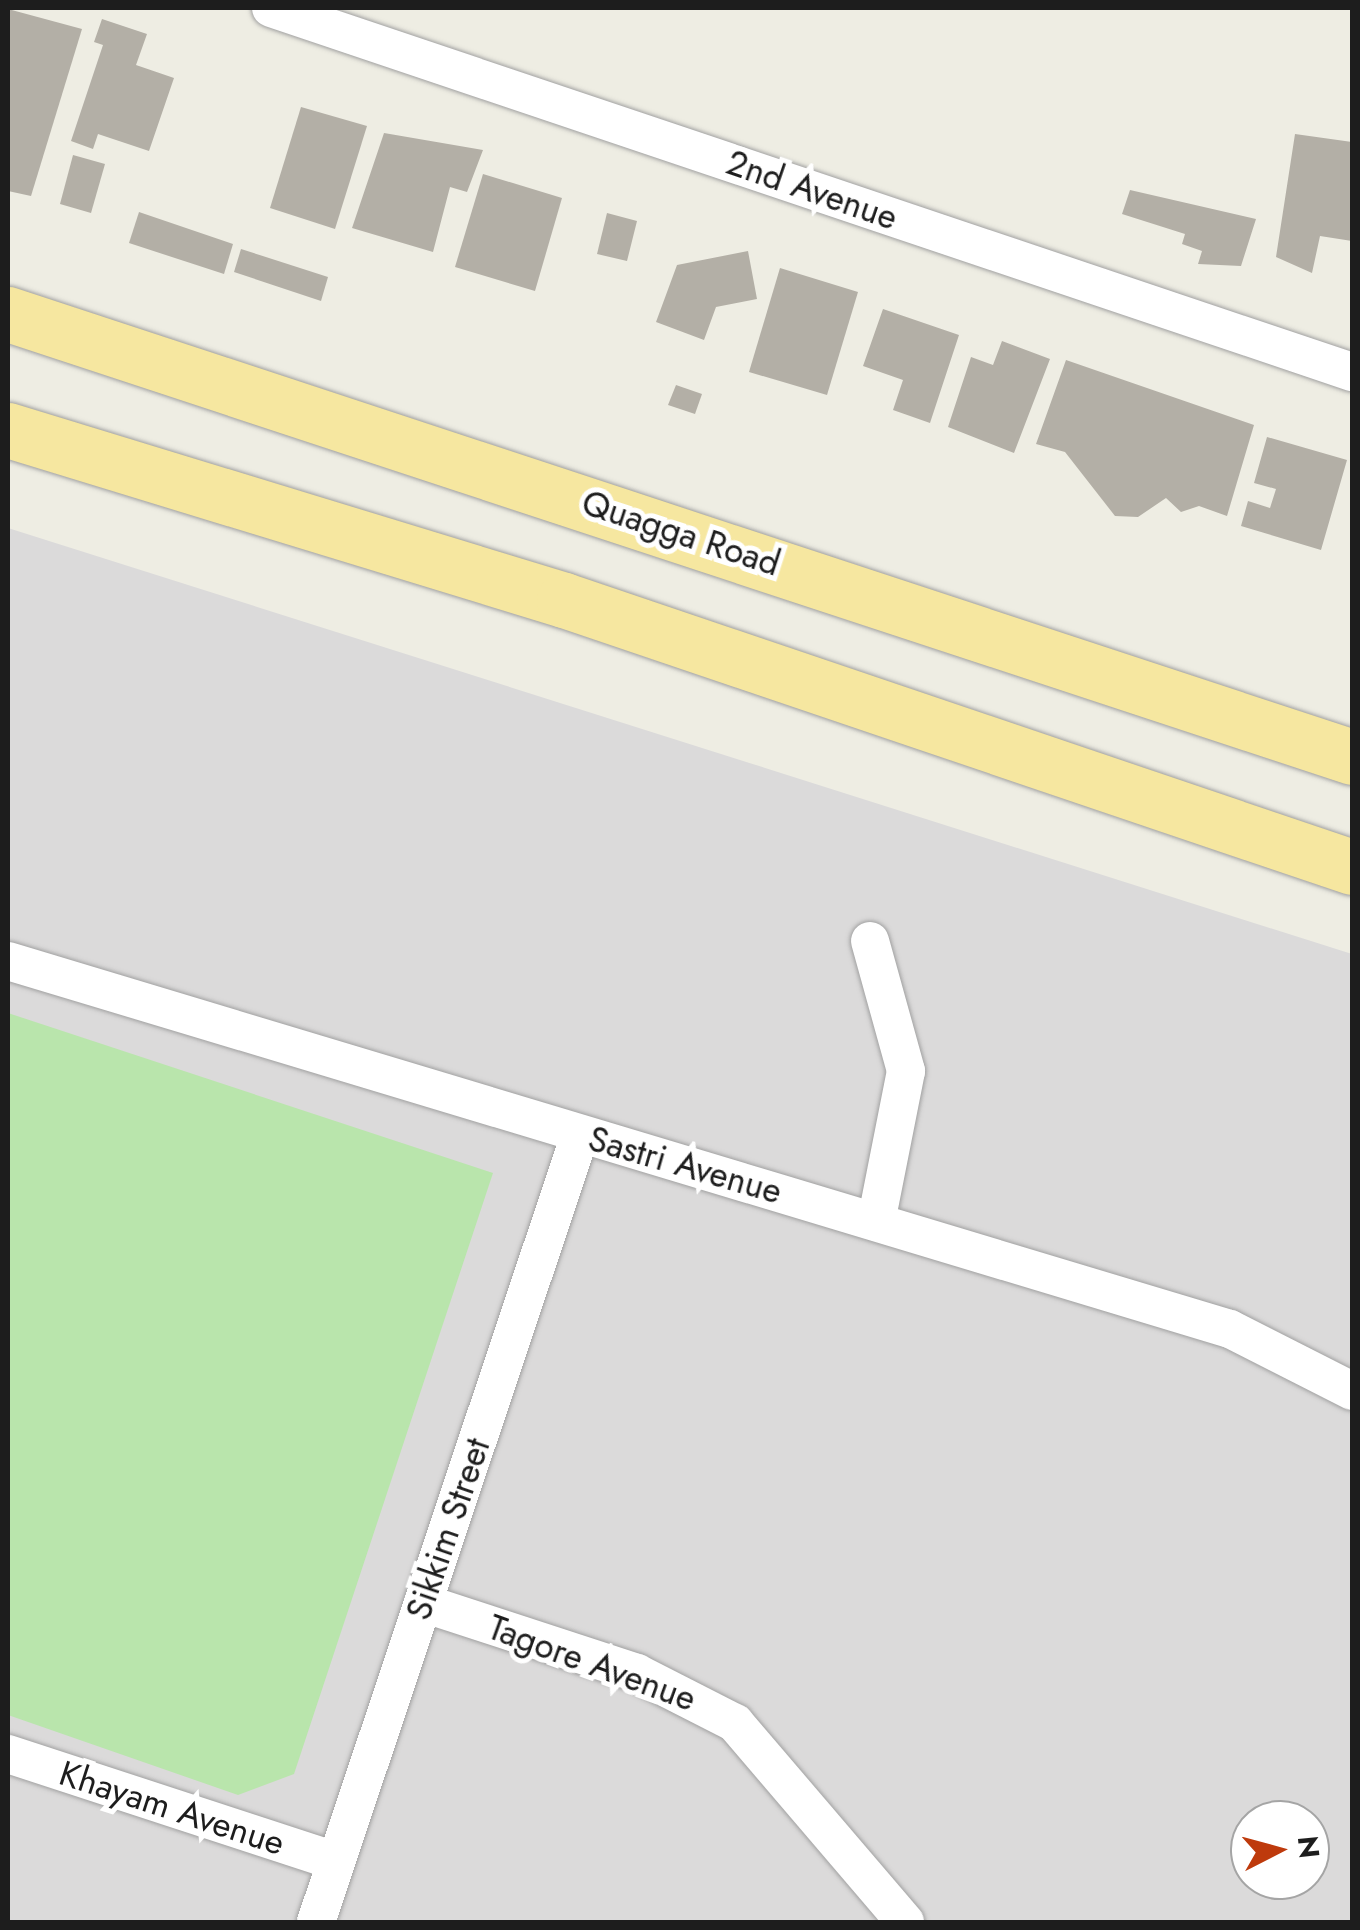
<!DOCTYPE html>
<html>
<head>
<meta charset="utf-8">
<style>
	body { margin:0 }
	#map { position:relative; width:1360px; height:1930px; overflow:hidden; background:#eeede3; font-family:Jost,sans-serif }
	div>[style] { position:absolute }
	[style*='--x'] { left:calc(var(--x)*1px); top:calc(var(--y)*1px); width:calc(var(--w)*1px); rotate:calc(var(--a)*1deg) }
	.residential>* { inset:0; background:#dbdada }
	.grass>* { inset:0; background:#b9e5ac }
	.building>* { inset:0; background:#b3afa6 }
	.roads { filter:drop-shadow(0 0 2px #a1a1a1) drop-shadow(0 0 2px #a1a1a1) }
	.street>* { height:38px; margin:-19px; padding:0 19px; transform-origin:19px; border-radius:19px; background:#fff }
	.primary>* { height:55px; margin:-27.5px; padding:0 27.5px; transform-origin:27.5px; border-radius:27.5px; background:#f6e7a0 }
	span { translate:-50% -50%; white-space:nowrap; text-align:center; line-height:1.15; -webkit-text-stroke:10px #fff; paint-order:stroke }
	.street-label { font-size:35px; color:#1d1d1d }
	.frame { position:absolute; inset:0; border:10px solid #1d1d1d; pointer-events:none }
	.north { position:absolute; left:1230px; top:1800px; width:100px; height:100px; box-sizing:border-box; background:#fff; border:2px solid #a5a5a5; border-radius:50%; rotate:84deg; font-size:28px; font-weight:700; line-height:40px; text-align:center; color:#1d1d1d }
	.north::after { content:''; display:block; margin:auto; width:35px; height:45px; background:#be3a0c; clip-path:polygon(50% 0,100% 100%,50% 72%,0 100%) }
</style>
</head>
<body>
<div id="map">
	<div class="residential">
		<i style="clip-path:polygon(evenodd,8px 528px,1352px 954px,1352px 1922px,8px 1922px,8px 528px,1250px 1820px,1310px 1820px,1310px 1880px,1250px 1880px,1250px 1820px)"></i>
	</div>
	<div class="grass">
		<i style="clip-path:polygon(8px 1013px,493px 1173px,294px 1774px,238px 1795px,8px 1715px)"></i>
	</div>
	<div class="building">
		<i style="clip-path:polygon(8px 9px,82px 29px,31px 196px,8px 191px)"></i>
		<i style="clip-path:polygon(102px 19px,147px 34px,136px 65px,174px 78px,149px 151px,98px 134px,93px 149px,71px 141px,103px 45px,94px 42px)"></i>
		<i style="clip-path:polygon(301px 107px,367px 126px,335px 229px,270px 208px)"></i>
		<i style="clip-path:polygon(384px 133px,483px 150px,467px 192px,450px 187px,433px 252px,352px 228px)"></i>
		<i style="clip-path:polygon(1295px 134px,1352px 142px,1352px 241px,1320px 236px,1312px 273px,1276px 257px)"></i>
		<i style="clip-path:polygon(73px 155px,105px 164px,91px 213px,60px 204px)"></i>
		<i style="clip-path:polygon(483px 174px,562px 198px,535px 291px,455px 267px)"></i>
		<i style="clip-path:polygon(1130px 190px,1256px 219px,1241px 266px,1198px 264px,1202px 251px,1182px 244px,1185px 234px,1122px 214px)"></i>
		<i style="clip-path:polygon(139px 212px,233px 244px,224px 274px,129px 243px)"></i>
		<i style="clip-path:polygon(607px 213px,637px 221px,627px 261px,597px 254px)"></i>
		<i style="clip-path:polygon(241px 249px,328px 277px,321px 301px,234px 272px)"></i>
		<i style="clip-path:polygon(748px 251px,757px 299px,716px 307px,704px 340px,656px 322px,677px 265px)"></i>
		<i style="clip-path:polygon(780px 268px,858px 292px,827px 395px,749px 372px)"></i>
		<i style="clip-path:polygon(883px 309px,959px 335px,930px 423px,893px 410px,903px 380px,863px 366px)"></i>
		<i style="clip-path:polygon(1002px 341px,1050px 359px,1014px 453px,948px 427px,971px 357px,993px 365px)"></i>
		<i style="clip-path:polygon(1066px 360px,1254px 425px,1227px 516px,1199px 506px,1181px 512px,1166px 498px,1138px 517px,1115px 516px,1065px 452px,1036px 444px)"></i>
		<i style="clip-path:polygon(676px 385px,702px 394px,695px 414px,668px 405px)"></i>
		<i style="clip-path:polygon(1267px 437px,1347px 460px,1321px 550px,1241px 526px,1248px 501px,1270px 508px,1276px 489px,1254px 483px)"></i>
	</div>
	<div class="roads">
		<div class="street">
			<i style="--x:271;--y:8;--w:1141;--a:18.61"></i>
			<i style="--x:870;--y:941;--w:135;--a:74.5"></i>
			<i style="--x:906;--y:1071;--w:150;--a:101.2"></i>
			<i style="--x:8;--y:961;--w:1276;--a:16.76"></i>
			<i style="--x:1230;--y:1329;--w:137;--a:26.9"></i>
			<i style="--x:423;--y:1603;--w:225;--a:18.1"></i>
			<i style="--x:637;--y:1673;--w:110;--a:27"></i>
			<i style="--x:735;--y:1723;--w:262;--a:49.5"></i>
			<i style="--x:8;--y:1754;--w:345;--a:18.1"></i>
			<i style="--x:316;--y:1922;--w:830;--a:-71.46"></i>
		</div>
		<div class="primary">
			<i style="--x:8;--y:314;--w:1415;--a:18.24"></i>
			<i style="--x:8;--y:430;--w:581;--a:17"></i>
			<i style="--x:564;--y:600;--w:832;--a:18.72"></i>
		</div>
	</div>
	<div class="street-label">
		<span style="left:812px;top:190px;rotate:19deg">2nd Avenue</span>
		<span style="left:681px;top:533px;rotate:18deg">Quagga Road</span>
		<span style="left:685px;top:1165px;rotate:16deg">Sastri Avenue</span>
		<span style="left:448px;top:1529px;rotate:-71deg">Sikkim Street</span>
		<span style="left:592px;top:1663px;rotate:20deg">Tagore Avenue</span>
		<span style="left:172px;top:1808px;rotate:18deg">Khayam Avenue</span>
	</div>
	<div class="frame"></div>
	<div class="north">N</div>
</div>
</body>
</html>
